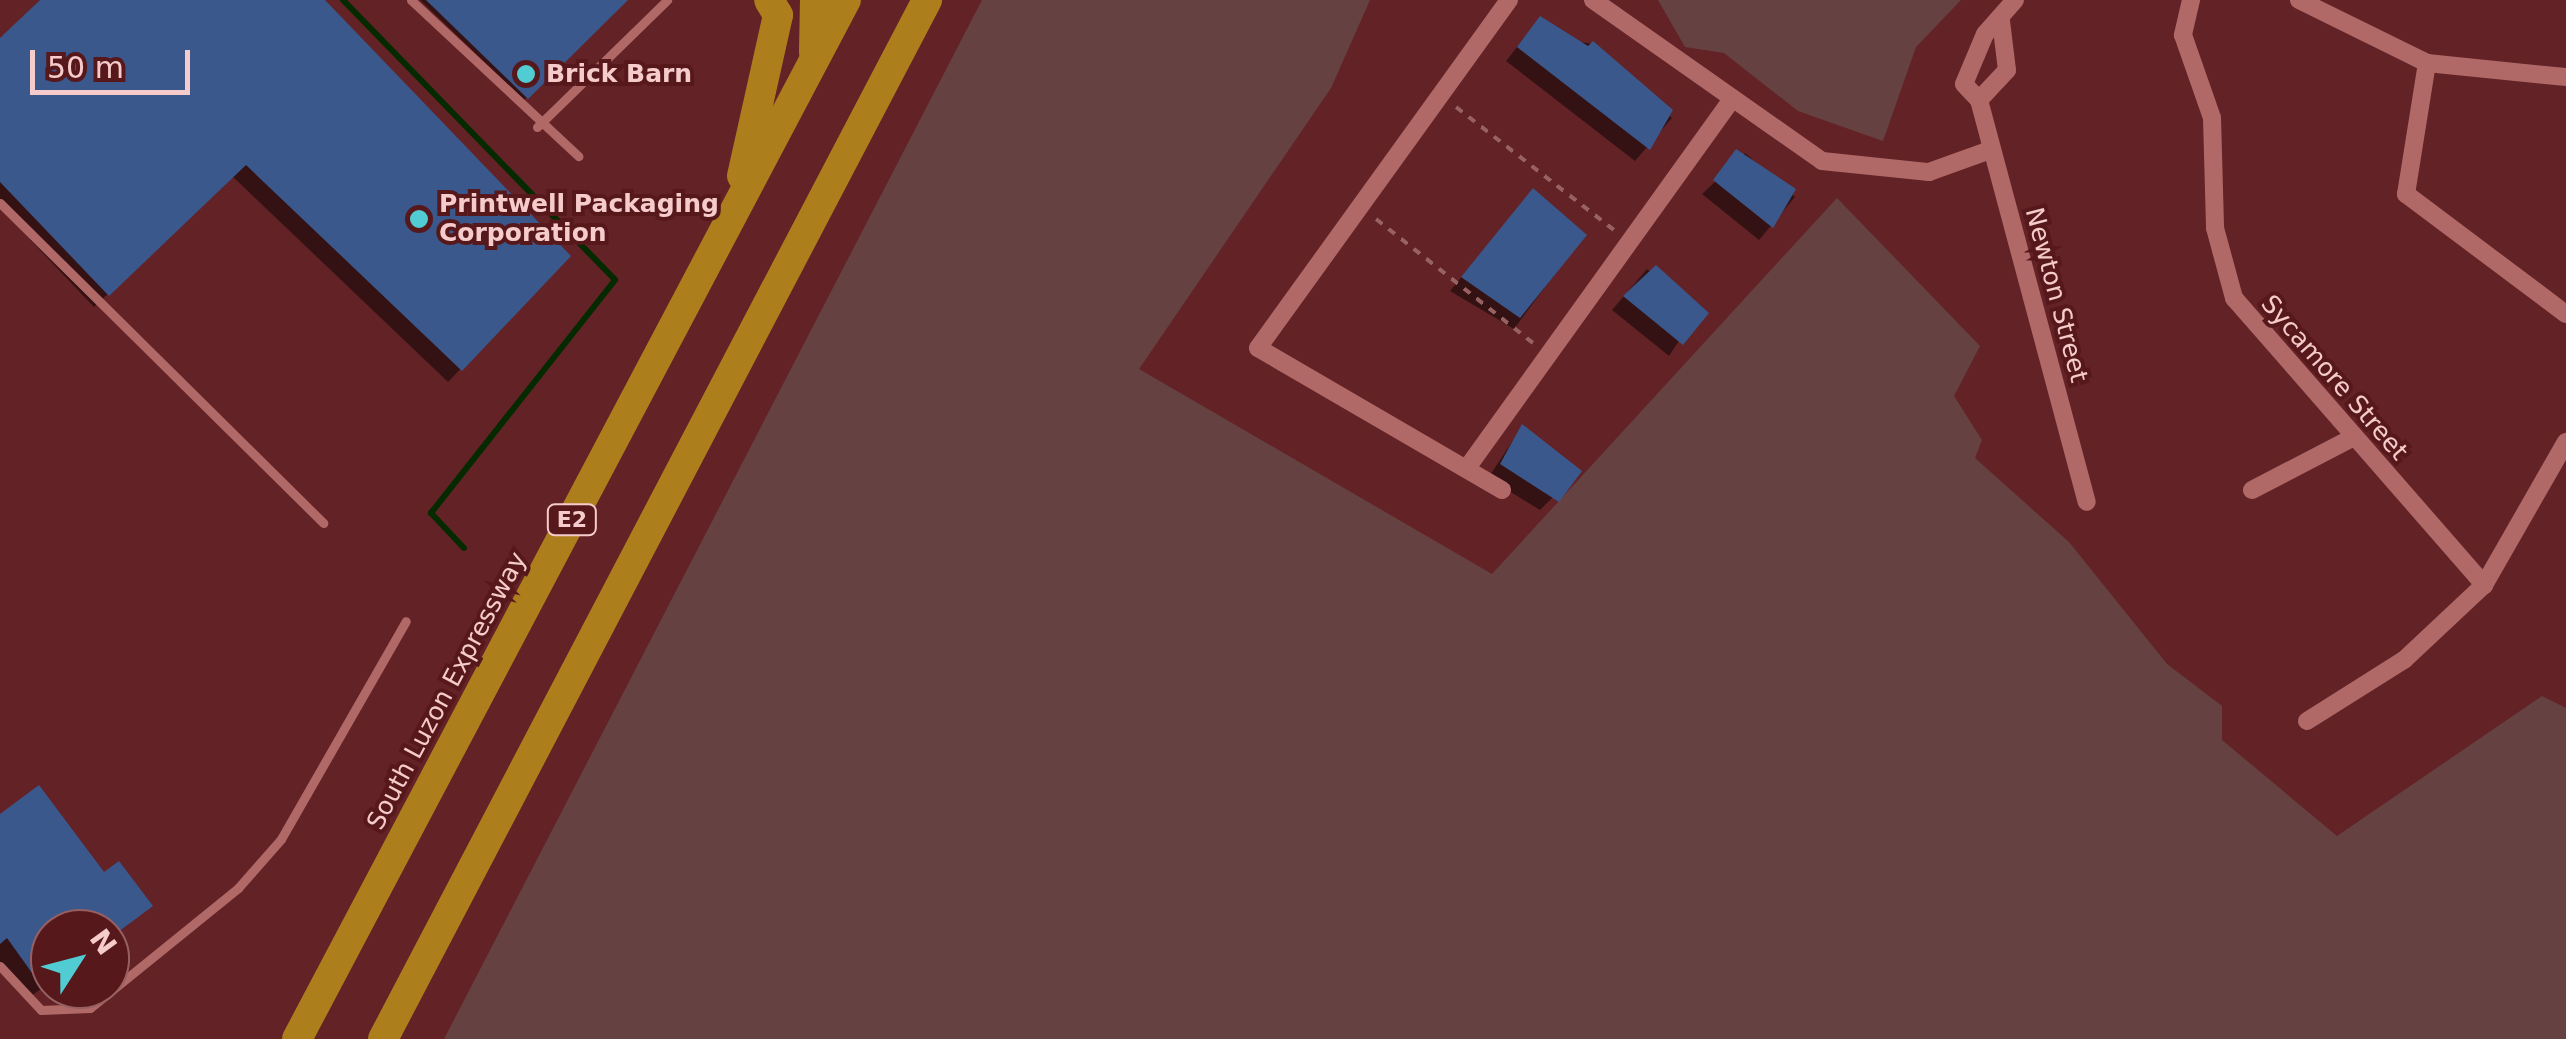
<!DOCTYPE html>
<html>
<head>
<meta charset="utf-8">
<style>
	body { margin:0 }
	#map { position:relative; width:2566px; height:1039px; overflow:hidden; background:#632326; font-family:"DejaVu Sans",sans-serif }
	div>[style] { position:absolute }
	[style*='--x'] { left:calc(var(--x)*1px); top:calc(var(--y)*1px); width:calc(var(--w)*1px); rotate:calc(var(--a)*1deg) }
	.green>* { inset:0; background:#664141 }
	.shadow>* { inset:0; background:#0007 }
	.stream>* { height:6px; margin:-3px; padding:0 3px; transform-origin:3px; border-radius:3px; background:#052a01 }
	.building>* { inset:0; background:#3a588c }
	.path>* { height:4px; margin-top:-2px; transform-origin:0; background:repeating-linear-gradient(90deg,#986162 0 8px,transparent 0 16px) }
	.service>* { height:9px; margin:-4.5px; padding:0 4.5px; transform-origin:4.5px; border-radius:4.5px; background:#b16968 }
	.minor>* { height:18px; margin:-9px; padding:0 9px; transform-origin:9px; border-radius:9px; background:#b16968 }
	.motorway>* { height:30px; margin:-15px; padding:0 15px; transform-origin:15px; border-radius:15px; background:#ad7f1c }
	.dots>* { width:28px; height:28px; translate:-50% -50%; box-sizing:border-box; border:5px solid #57181c; border-radius:50% }
	span { translate:-50% -50%; white-space:nowrap; text-align:center; line-height:1.15; -webkit-text-stroke:8px #57181c; paint-order:stroke }
	.shield-label span { padding:2px 8px; background:#57181c; border:2px solid; border-radius:8px; -webkit-text-stroke-width:0 }
	.shield-label { font-size:22px; color:#f5cccb; font-weight:700 }
	.poi-label { font-size:25px; color:#f5cccb; font-weight:700 }
	.left { translate:0 -50%; text-align:left }
	.street-label { font-size:25px; color:#f5cccb }
	.north { position:absolute; left:30px; top:909px; width:100px; height:100px; box-sizing:border-box; background:#57181c; border:2px solid #966062; border-radius:50%; rotate:54deg; font-size:28px; font-weight:700; line-height:40px; text-align:center; color:#f5cccb }
	.north::after { content:''; display:block; margin:auto; width:35px; height:45px; background:#51ccd3; clip-path:polygon(50% 0,100% 100%,50% 72%,0 100%) }
	.scale { position:absolute; left:30px; top:50px; width:160px; height:45px; box-sizing:border-box; border:5px solid #f5cccb; border-top:0; padding-left:12px; font-size:30px; line-height:35px; white-space:nowrap; color:#f5cccb; -webkit-text-stroke:8px #57181c; paint-order:stroke }
</style>
</head>
<body>
<div id="map">
	<div class="green">
		<i style="clip-path:polygon(982px 0,1370px 0,1331px 88px,1139px 369px,1492px 574px,1837px 198px,1980px 346px,1954px 396px,1982px 440px,1975px 458px,2069px 542px,2167px 664px,2222px 706px,2222px 740px,2337px 836px,2542px 696px,2566px 708px,2566px 1039px,444px 1039px)"></i>
		<i style="clip-path:polygon(1658px 0,1961px 0,1916px 47px,1883px 141px,1798px 111px,1724px 53px,1685px 47px)"></i>
	</div>
	<div class="shadow">
		<i style="clip-path:polygon(40px 0,321px 0,568px 256px,448px 382px,232px 176px,94px 307px,0 208px,0 40px)"></i>
		<i style="clip-path:polygon(420px 0,625px 0,524px 100px)"></i>
		<i style="clip-path:polygon(1528px 33px,1593px 44px,1672px 118px,1635px 161px,1506px 61px)"></i>
		<i style="clip-path:polygon(1745px 153px,1795px 197px,1759px 240px,1702px 194px)"></i>
		<i style="clip-path:polygon(1520px 205px,1583px 236px,1514px 329px,1450px 291px)"></i>
		<i style="clip-path:polygon(1647px 269px,1702px 306px,1669px 356px,1612px 310px)"></i>
		<i style="clip-path:polygon(1522px 427px,1579px 471px,1540px 510px,1488px 478px)"></i>
		<i style="clip-path:polygon(0 817px,150px 906px,110px 939px,110px 929px,50px 929px,50px 983px,28px 998px,0 962px)"></i>
	</div>
	<div class="stream">
		<i style="--x:343;--y:0;--w:390;--a:45.8"></i>
		<i style="--x:615;--y:280;--w:297;--a:128.3"></i>
		<i style="--x:431;--y:513;--w:48;--a:46.7"></i>
	</div>
	<div class="building">
		<i style="clip-path:polygon(40px 0,325px 0,571px 256px,462px 371px,246px 165px,109px 296px,0 182px,0 38px)"></i>
		<i style="clip-path:polygon(426px 0,628px 0,528px 99px)"></i>
		<i style="clip-path:polygon(1540px 16px,1588px 46px,1593px 41px,1673px 110px,1650px 150px,1517px 47px)"></i>
		<i style="clip-path:polygon(1736px 149px,1796px 189px,1773px 228px,1713px 180px)"></i>
		<i style="clip-path:polygon(1533px 188px,1587px 235px,1520px 318px,1461px 277px)"></i>
		<i style="clip-path:polygon(1656px 265px,1709px 313px,1683px 345px,1623px 296px)"></i>
		<i style="clip-path:polygon(1522px 424px,1582px 471px,1559px 502px,1500px 464px)"></i>
		<i style="clip-path:polygon(39px 785px,104px 872px,119px 861px,153px 906px,110px 938px,110px 929px,50px 929px,50px 998px,7px 938px,0 944px,0 814px)"></i>
	</div>
	<div class="path">
		<i style="--x:1456;--y:107;--w:200;--a:37.9"></i>
		<i style="--x:1376;--y:219;--w:200;--a:38.3"></i>
	</div>
	<div class="service">
		<i style="--x:411;--y:0;--w:229;--a:43"></i>
		<i style="--x:537;--y:127;--w:182;--a:-44.3"></i>
		<i style="--x:0;--y:203;--w:455;--a:44.7"></i>
		<i style="--x:0;--y:966;--w:60;--a:47"></i>
		<i style="--x:41;--y:1010;--w:49;--a:-2.3"></i>
		<i style="--x:90;--y:1008;--w:191;--a:-39"></i>
		<i style="--x:238;--y:888;--w:65;--a:-48.7"></i>
		<i style="--x:281;--y:839;--w:251;--a:-60.2"></i>
	</div>
	<div class="minor">
		<i style="--x:1593;--y:0;--w:280;--a:35.1"></i>
		<i style="--x:1822;--y:161;--w:108;--a:5.9"></i>
		<i style="--x:1929;--y:172;--w:65;--a:-19.8"></i>
		<i style="--x:2015;--y:0;--w:45;--a:131.4"></i>
		<i style="--x:1985;--y:34;--w:54;--a:112.8"></i>
		<i style="--x:1964;--y:84;--w:22;--a:47"></i>
		<i style="--x:1979;--y:100;--w:416;--a:75"></i>
		<i style="--x:2191;--y:0;--w:36;--a:103"></i>
		<i style="--x:2183;--y:35;--w:88;--a:70.7"></i>
		<i style="--x:2212;--y:118;--w:110;--a:88.4"></i>
		<i style="--x:2215;--y:228;--w:73;--a:74.8"></i>
		<i style="--x:2234;--y:298;--w:381;--a:48.9"></i>
		<i style="--x:2299;--y:0;--w:143;--a:26.2"></i>
		<i style="--x:2427;--y:63;--w:140;--a:5.8"></i>
		<i style="--x:2427;--y:63;--w:133;--a:99.1"></i>
		<i style="--x:2406;--y:194;--w:200;--a:36.9"></i>
		<i style="--x:1979;--y:100;--w:41;--a:-47"></i>
		<i style="--x:2007;--y:70;--w:49;--a:-97"></i>
		<i style="--x:1467;--y:468;--w:454;--a:-54.3"></i>
		<i style="--x:1502;--y:490;--w:282;--a:-149.8"></i>
		<i style="--x:1258;--y:348;--w:429;--a:-54.2"></i>
		<i style="--x:2252;--y:490;--w:110;--a:-27.5"></i>
		<i style="--x:2307;--y:721;--w:115;--a:-32.2"></i>
		<i style="--x:2404;--y:660;--w:110;--a:-43.2"></i>
		<i style="--x:2484;--y:585;--w:165;--a:-60.2"></i>
	</div>
	<div class="motorway">
		<i style="--x:814;--y:52;--w:52;--a:-88.9"></i>
		<i style="--x:742;--y:176;--w:165;--a:-77.4"></i>
		<i style="--x:778;--y:15;--w:17;--a:-121"></i>
		<i style="--x:297;--y:1039;--w:1175;--a:-62.15"></i>
		<i style="--x:383;--y:1039;--w:1173;--a:-62.36"></i>
	</div>
	<div class="dots">
		<i style="left:526px;top:74px;background:#51ccd3"></i>
		<i style="left:419px;top:219px;background:#51ccd3"></i>
	</div>
	<div class="shield-label">
		<span style="left:572px;top:520px">E2</span>
	</div>
	<div class="poi-label">
		<span class="left" style="left:546px;top:74px">Brick Barn</span>
		<span class="left" style="left:439px;top:219px">Printwell Packaging<br>Corporation</span>
	</div>
	<div class="street-label">
		<span style="left:2056px;top:295px;rotate:75deg">Newton Street</span>
		<span style="left:2334px;top:378px;rotate:49deg">Sycamore Street</span>
		<span style="left:447px;top:691px;rotate:-62deg">South Luzon Expressway</span>
	</div>
	<div class="north">N</div>
	<div class="scale">50 m</div>
</div>
</body>
</html>
